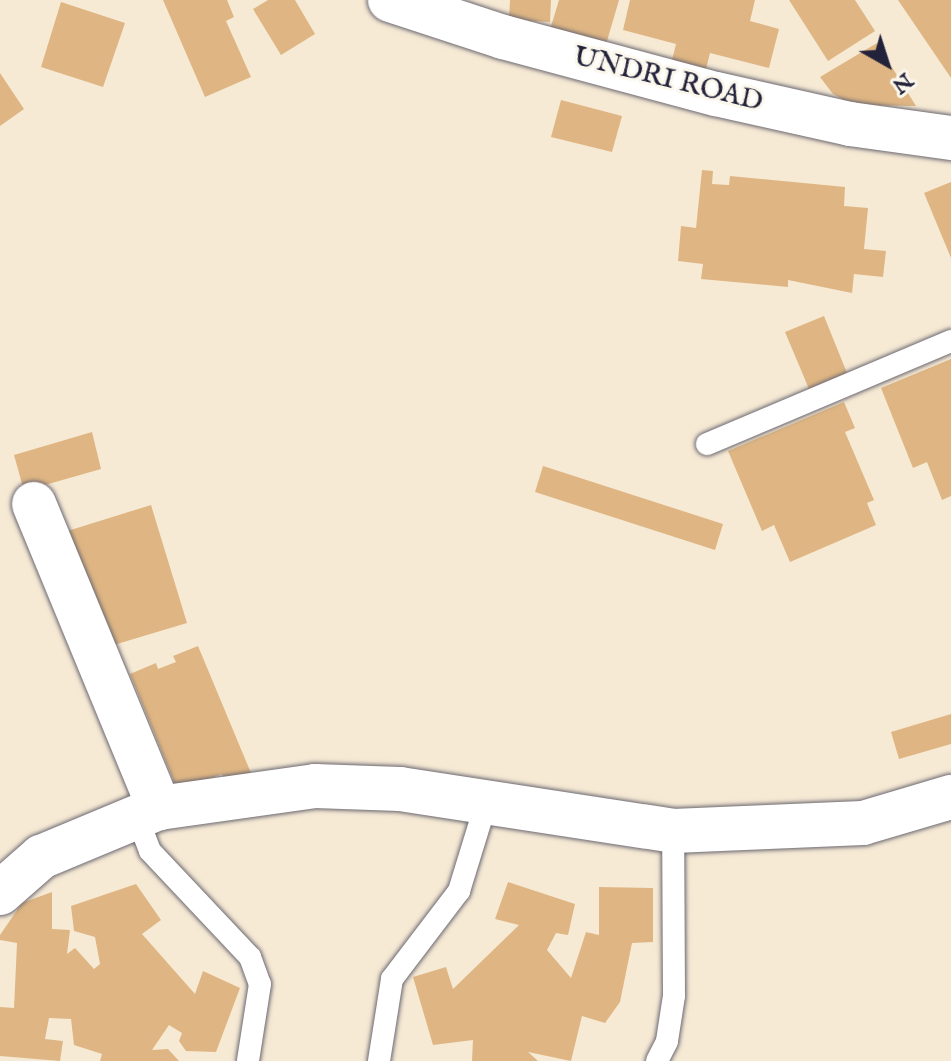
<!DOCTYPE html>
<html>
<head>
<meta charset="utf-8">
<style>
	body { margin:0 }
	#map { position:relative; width:951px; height:1061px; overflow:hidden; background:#f6ead5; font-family:"IM FELL English",serif }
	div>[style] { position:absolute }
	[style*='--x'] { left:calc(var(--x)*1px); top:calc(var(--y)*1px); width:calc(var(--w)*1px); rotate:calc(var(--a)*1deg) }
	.building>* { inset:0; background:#dfb683 }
	.roads { filter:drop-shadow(0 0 2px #6c6871) drop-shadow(0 0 2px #6c6871) }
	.lane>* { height:22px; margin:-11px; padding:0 11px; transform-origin:11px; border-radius:11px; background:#fff }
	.street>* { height:44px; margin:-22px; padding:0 22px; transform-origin:22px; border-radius:22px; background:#fff }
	span { translate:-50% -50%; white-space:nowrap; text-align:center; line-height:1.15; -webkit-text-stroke:6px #fbf7ec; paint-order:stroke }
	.street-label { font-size:28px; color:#22223b }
	.north { position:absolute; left:847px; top:24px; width:80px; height:80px; -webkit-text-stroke:6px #fbf7ec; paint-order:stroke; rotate:141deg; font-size:22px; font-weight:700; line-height:32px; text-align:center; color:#22223b }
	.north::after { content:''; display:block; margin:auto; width:28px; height:36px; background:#22223b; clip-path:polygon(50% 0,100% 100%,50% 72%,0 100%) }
</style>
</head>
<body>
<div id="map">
	<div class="building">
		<i style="clip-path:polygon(163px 0,227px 0,234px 17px,226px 21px,251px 77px,205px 97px)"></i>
		<i style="clip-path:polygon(268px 0,295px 0,315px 34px,281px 55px,253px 9px)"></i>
		<i style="clip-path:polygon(510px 0,551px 0,550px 22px,509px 20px)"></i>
		<i style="clip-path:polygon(559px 0,619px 0,605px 48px,549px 33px)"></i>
		<i style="clip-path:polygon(630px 0,755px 0,750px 21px,779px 29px,769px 68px,710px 53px,705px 73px,671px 64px,676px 44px,623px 30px)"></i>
		<i style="clip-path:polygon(789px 0,855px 0,875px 31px,828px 61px)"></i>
		<i style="clip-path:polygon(898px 0,951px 0,951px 78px)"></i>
		<i style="clip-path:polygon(61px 2px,125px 23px,103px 87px,41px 67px)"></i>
		<i style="clip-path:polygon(877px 43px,916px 106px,853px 105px,833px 94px,820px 77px)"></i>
		<i style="clip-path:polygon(0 73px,24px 109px,0 126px)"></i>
		<i style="clip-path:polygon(561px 100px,622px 116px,612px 152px,551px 137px)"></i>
		<i style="clip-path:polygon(702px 170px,713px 171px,712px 184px,729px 185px,730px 176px,845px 187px,844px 206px,868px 208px,864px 249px,886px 251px,883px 277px,854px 274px,852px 293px,788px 280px,788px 287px,701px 279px,703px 264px,678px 261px,681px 226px,696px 228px)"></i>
		<i style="clip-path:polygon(951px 182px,951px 258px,924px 193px)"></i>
		<i style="clip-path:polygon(824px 316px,847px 373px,809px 389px,785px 332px)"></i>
		<i style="clip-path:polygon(951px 359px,951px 496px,942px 500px,927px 462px,913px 468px,881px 388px)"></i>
		<i style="clip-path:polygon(844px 402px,855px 428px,845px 432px,874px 500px,867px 503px,876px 525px,790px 562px,774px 525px,762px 531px,728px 451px)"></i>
		<i style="clip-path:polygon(92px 432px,101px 469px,24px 491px,14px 455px)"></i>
		<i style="clip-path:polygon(543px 466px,723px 524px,715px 550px,535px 492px)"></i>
		<i style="clip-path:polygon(151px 505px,187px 623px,97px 650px,61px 533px)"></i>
		<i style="clip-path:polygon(198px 646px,251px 773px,225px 783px,222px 774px,204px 781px,182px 801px,130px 674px,156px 663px,158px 669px,176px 662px,173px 656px)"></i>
		<i style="clip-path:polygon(951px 714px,951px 744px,899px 759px,891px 732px)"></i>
		<i style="clip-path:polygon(508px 882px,575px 904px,568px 935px,556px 933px,547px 950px,571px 978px,586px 932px,599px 935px,599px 887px,653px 888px,653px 942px,632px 943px,620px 1002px,605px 1023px,582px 1016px,571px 1061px,528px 1052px,538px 1061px,472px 1061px,473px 1040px,433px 1045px,413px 977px,446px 967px,453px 989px,519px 925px,495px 919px)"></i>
		<i style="clip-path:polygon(136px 884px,161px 920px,142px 934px,195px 994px,203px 971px,240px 988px,216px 1052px,186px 1051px,179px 1041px,182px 1033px,169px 1025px,152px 1050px,168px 1049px,179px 1061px,100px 1061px,102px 1054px,74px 1045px,71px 1019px,49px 1018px,45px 1039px,63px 1041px,60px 1061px,0 1056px,0 1007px,14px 1008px,17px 943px,0 940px,0 935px,22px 903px,52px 892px,52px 929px,70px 930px,67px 954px,75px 948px,94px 969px,100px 964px,95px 937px,74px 931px,71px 906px)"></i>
	</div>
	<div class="roads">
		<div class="lane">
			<i style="--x:707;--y:444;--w:265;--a:-22.9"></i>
			<i style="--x:137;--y:817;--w:36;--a:69"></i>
			<i style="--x:150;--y:851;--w:146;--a:46.7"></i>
			<i style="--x:250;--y:957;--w:29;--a:70"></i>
			<i style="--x:260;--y:984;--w:78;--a:98.9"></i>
			<i style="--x:379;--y:1061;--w:83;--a:-81"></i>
			<i style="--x:392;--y:979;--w:111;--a:-52.7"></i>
			<i style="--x:459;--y:891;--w:92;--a:-72.9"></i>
			<i style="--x:657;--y:1061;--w:22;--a:-63"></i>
			<i style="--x:667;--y:1041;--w:46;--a:-81.2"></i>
			<i style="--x:674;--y:996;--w:165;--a:-90.3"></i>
		</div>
		<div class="street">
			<i style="--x:390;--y:0;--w:119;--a:18.1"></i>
			<i style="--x:503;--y:37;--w:220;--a:15"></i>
			<i style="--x:716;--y:94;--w:137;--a:12.6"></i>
			<i style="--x:850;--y:124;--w:102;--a:7.9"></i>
			<i style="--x:34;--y:504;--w:329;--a:67.6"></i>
			<i style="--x:0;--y:893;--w:55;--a:-41.3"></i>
			<i style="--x:41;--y:857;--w:128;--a:-22.6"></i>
			<i style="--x:159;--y:808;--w:158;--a:-8"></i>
			<i style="--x:315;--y:786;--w:85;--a:2"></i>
			<i style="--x:400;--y:789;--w:276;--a:8.7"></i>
			<i style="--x:673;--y:831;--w:190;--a:-2.4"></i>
			<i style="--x:863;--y:823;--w:92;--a:-16.5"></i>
		</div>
	</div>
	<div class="street-label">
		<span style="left:668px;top:80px;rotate:14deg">UNDRI ROAD</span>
	</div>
	<div class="north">N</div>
</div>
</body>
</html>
